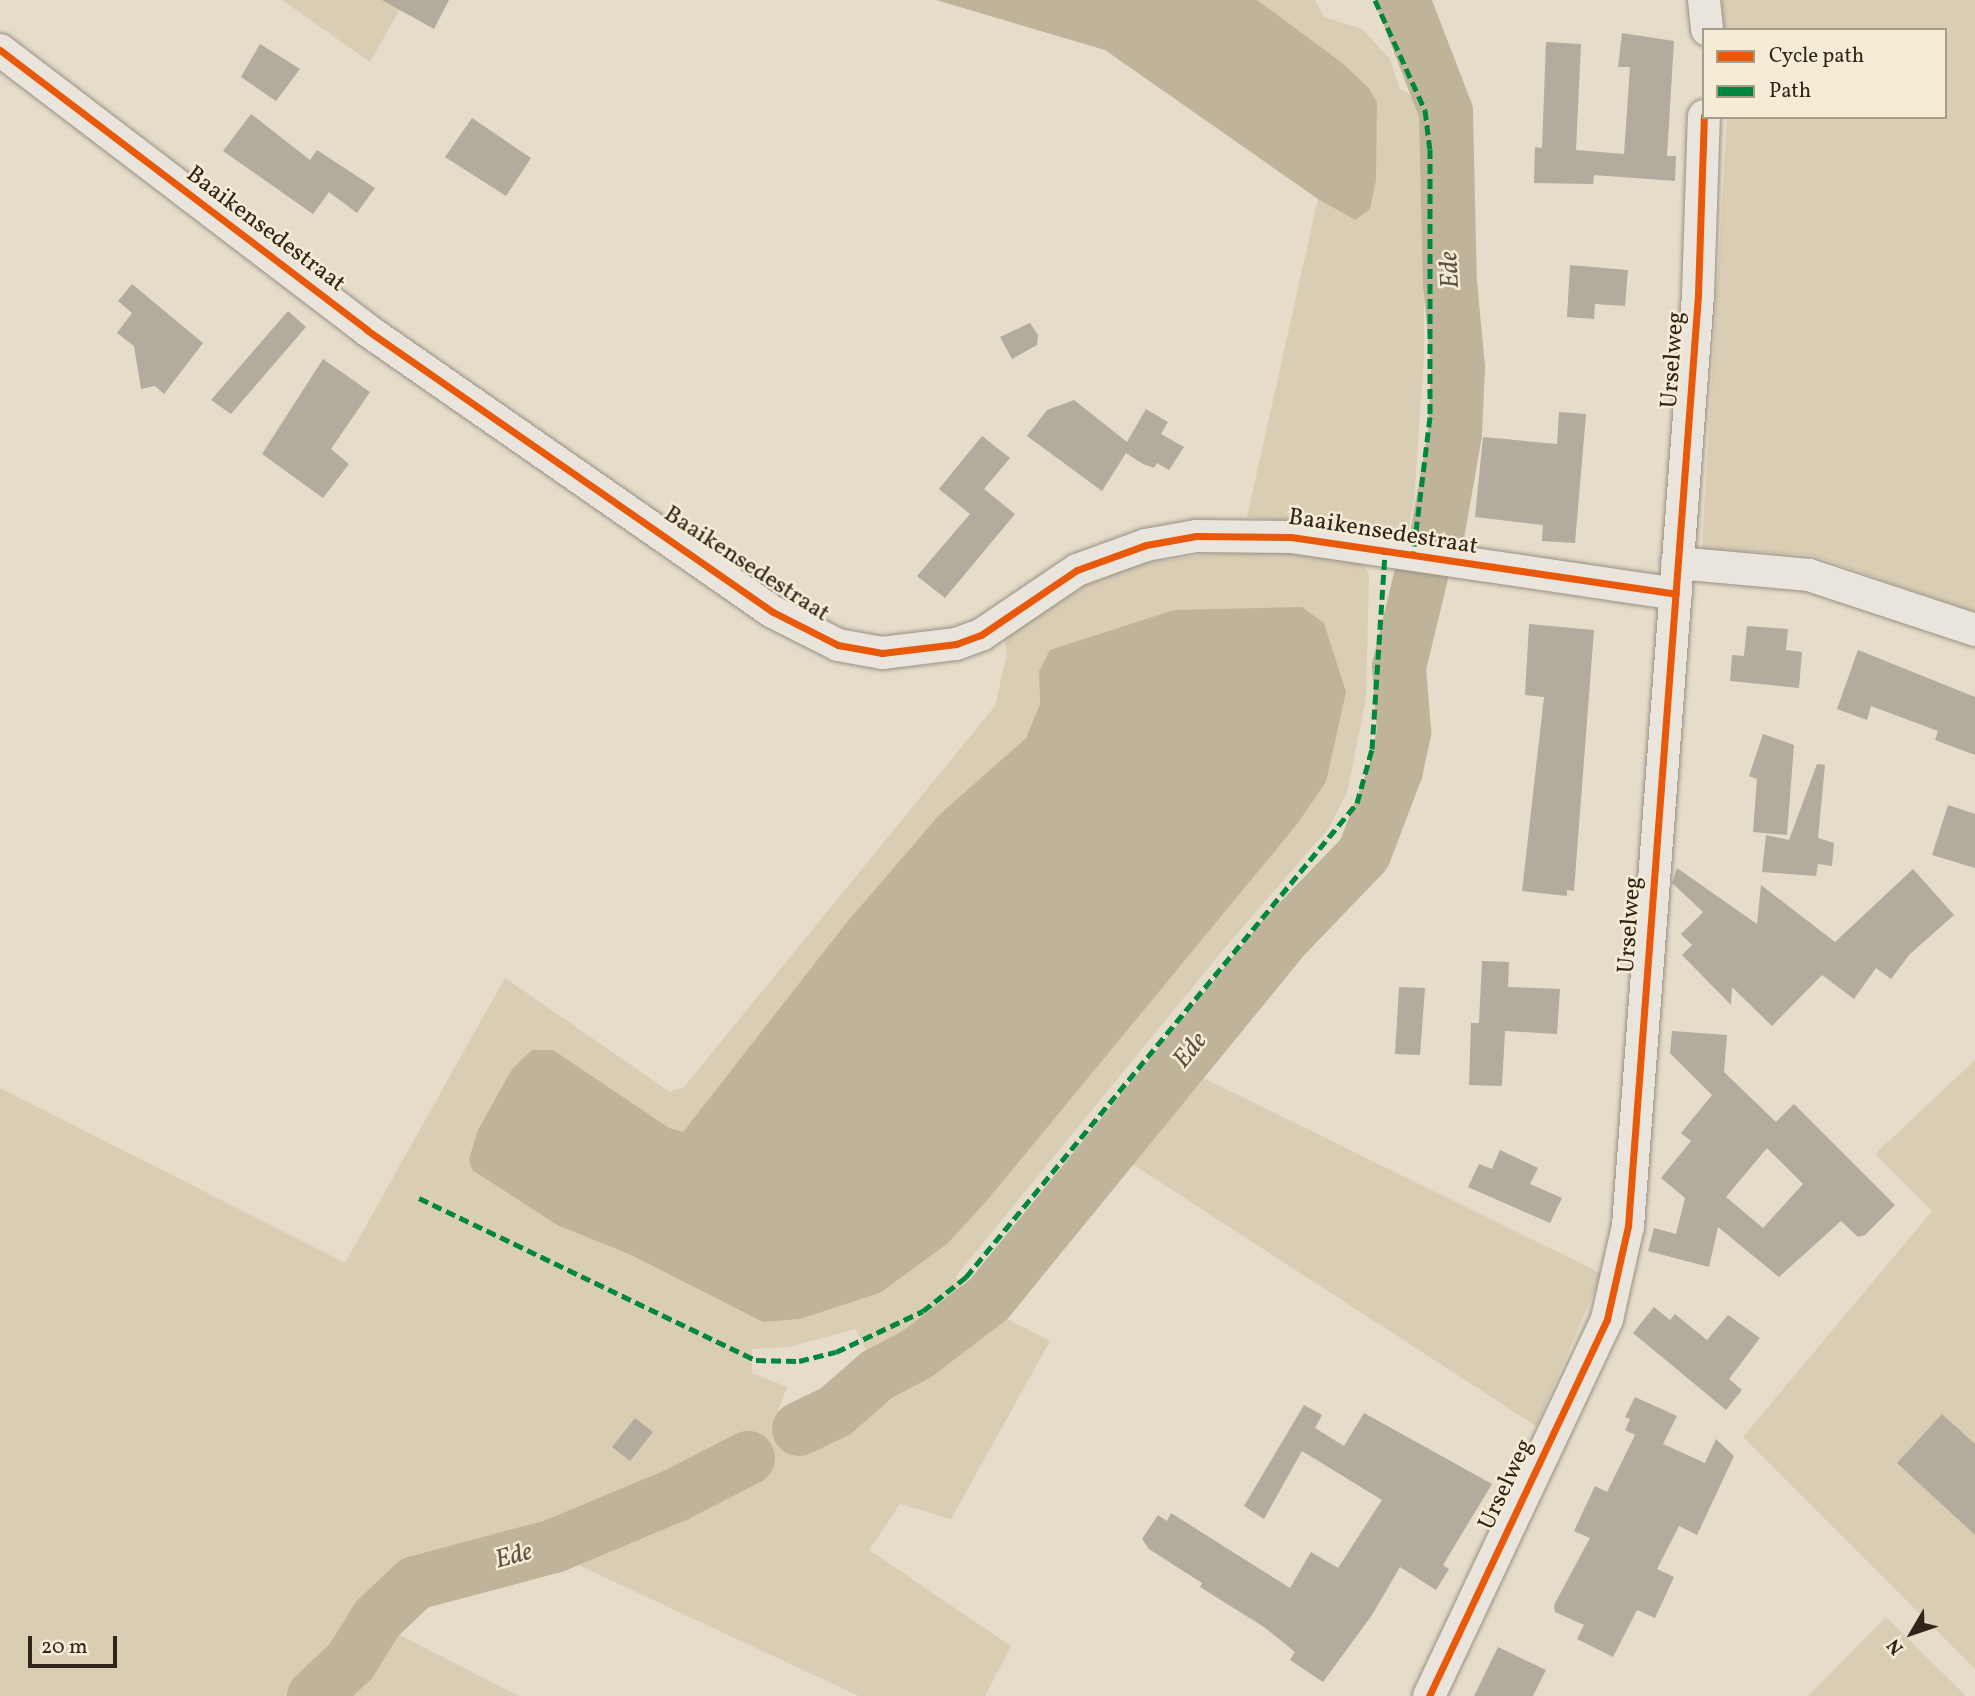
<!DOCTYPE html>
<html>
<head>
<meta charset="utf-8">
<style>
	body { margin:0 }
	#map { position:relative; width:1975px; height:1696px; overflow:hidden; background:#e5dcc9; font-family:Vollkorn,serif }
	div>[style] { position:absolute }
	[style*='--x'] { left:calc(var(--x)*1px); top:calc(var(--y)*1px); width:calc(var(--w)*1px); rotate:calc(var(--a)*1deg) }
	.green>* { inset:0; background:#d9cdb4 }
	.water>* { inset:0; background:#bfb39a }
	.river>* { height:54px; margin:-27px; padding:0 27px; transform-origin:27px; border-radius:27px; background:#bfb39a }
	.building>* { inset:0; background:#b2ab9e }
	.roads { filter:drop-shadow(0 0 2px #979084) drop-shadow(0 0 2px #979084) }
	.minor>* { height:32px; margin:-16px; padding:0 16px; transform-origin:16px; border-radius:16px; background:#eae5dc }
	.quiet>* { height:5px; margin-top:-2.5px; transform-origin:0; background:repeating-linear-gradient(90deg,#00873e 0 10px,transparent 0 15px) }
	.cycleway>* { height:7px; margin:-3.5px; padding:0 3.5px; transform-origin:3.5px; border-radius:3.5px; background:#e8590c }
	span { translate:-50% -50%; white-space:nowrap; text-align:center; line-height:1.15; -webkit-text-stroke:5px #f5ecd5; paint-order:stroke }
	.street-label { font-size:24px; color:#30251a }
	.water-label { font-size:26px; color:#5c5040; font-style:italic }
	.legend { position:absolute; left:1702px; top:28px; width:245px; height:91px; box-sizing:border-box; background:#f5ecd5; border:2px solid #a69c8a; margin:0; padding:9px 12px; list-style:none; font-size:21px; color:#30251a }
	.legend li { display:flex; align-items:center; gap:14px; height:35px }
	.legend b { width:35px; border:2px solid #a69c8a }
	.north { position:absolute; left:1877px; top:1598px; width:70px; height:70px; -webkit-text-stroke:5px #f5ecd5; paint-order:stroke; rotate:231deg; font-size:19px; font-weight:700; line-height:28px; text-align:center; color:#30251a }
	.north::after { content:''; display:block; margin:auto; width:24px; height:32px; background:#30251a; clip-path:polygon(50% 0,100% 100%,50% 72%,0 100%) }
	.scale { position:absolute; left:28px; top:1636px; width:89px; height:32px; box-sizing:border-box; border:4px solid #30251a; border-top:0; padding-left:9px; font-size:21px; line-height:24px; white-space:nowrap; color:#30251a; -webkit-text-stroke:5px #f5ecd5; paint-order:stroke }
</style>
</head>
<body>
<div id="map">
	<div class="green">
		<i style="clip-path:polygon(282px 0,405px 0,370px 62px)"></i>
		<i style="clip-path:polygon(1257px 0,1315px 0,1324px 17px,1362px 29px,1390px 59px,1400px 89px,1416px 98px,1424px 149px,1424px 356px,1414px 501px,1408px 531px,1390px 534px,1247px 517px,1318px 199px,1355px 220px,1368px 87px)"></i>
		<i style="clip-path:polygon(1722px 0,1975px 0,1975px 612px,1811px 555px,1702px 549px,1727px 117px,1945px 117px,1945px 30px,1723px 30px)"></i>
		<i style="clip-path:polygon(evenodd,1266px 545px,1362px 563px,1369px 574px,1366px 698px,1347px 793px,1329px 828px,1223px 950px,956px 1276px,967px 1296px,1163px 1058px,1602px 1274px,1536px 1426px,1123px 1158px,1007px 1319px,1050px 1341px,951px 1519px,900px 1504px,869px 1550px,1011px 1646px,985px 1696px,859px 1696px,540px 1547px,415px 1593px,382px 1626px,519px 1696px,0 1696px,0 1088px,345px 1263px,505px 978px,670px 1092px,684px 1087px,995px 706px,1007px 654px,1003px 632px,1070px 591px,1134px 565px,1266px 545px,1039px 671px,1326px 782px,1298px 823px,947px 1244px,880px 1293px,800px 1319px,763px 1322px,631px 1255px,557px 1225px,472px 1170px,478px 1130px,495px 1101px,683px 1132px,847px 922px,939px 815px,1026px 738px,1040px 704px,1039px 671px,1266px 545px,855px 1329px,875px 1365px,799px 1426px,777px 1413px,787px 1387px,752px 1373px,752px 1349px,789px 1347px,855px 1329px)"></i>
		<i style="clip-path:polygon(1975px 1060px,1975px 1669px,1743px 1437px,1932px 1211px,1875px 1154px)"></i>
		<i style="clip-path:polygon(1886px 1617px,1966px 1696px,1808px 1696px)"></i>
	</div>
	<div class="water">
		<i style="clip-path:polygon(936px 0,1257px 0,1341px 62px,1368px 87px,1377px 102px,1376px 180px,1370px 209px,1355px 220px,1318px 199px,1105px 50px)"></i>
		<i style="clip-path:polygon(1302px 607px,1324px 623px,1346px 692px,1326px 782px,1298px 823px,984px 1204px,947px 1244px,880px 1293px,800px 1319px,763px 1322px,631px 1255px,557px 1225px,472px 1170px,469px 1159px,478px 1130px,512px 1069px,532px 1050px,553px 1050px,669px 1128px,683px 1132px,847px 922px,939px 815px,1026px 738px,1040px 704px,1039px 671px,1050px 650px,1174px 610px)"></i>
	</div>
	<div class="river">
		<i style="--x:1403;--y:0;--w:120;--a:69"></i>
		<i style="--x:1446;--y:112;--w:171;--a:88.7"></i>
		<i style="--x:1450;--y:283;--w:84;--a:84.6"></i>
		<i style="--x:1458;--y:367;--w:67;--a:92.6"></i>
		<i style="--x:1455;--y:434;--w:115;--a:100"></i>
		<i style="--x:799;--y:1429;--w:41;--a:-25.9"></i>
		<i style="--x:836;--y:1411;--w:55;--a:-41.3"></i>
		<i style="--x:877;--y:1375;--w:45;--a:-27.7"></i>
		<i style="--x:917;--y:1354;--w:89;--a:-37.3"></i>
		<i style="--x:988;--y:1300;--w:473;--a:-50.8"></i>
		<i style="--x:1287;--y:934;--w:111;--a:-46.1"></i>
		<i style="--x:1364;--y:854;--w:90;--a:-69.1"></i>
		<i style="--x:1396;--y:770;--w:40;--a:-78"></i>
		<i style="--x:1404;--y:731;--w:64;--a:-94.5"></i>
		<i style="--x:1399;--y:667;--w:94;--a:-76.4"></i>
		<i style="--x:314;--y:1696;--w:51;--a:-43.4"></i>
		<i style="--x:351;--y:1661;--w:49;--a:-58.2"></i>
		<i style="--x:377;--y:1619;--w:52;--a:-43.5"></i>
		<i style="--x:415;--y:1583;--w:144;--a:-14.9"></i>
		<i style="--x:554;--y:1546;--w:132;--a:-22.7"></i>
		<i style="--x:676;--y:1495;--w:81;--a:-27.2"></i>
	</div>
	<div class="building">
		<i style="clip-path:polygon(382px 0,449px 0,434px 29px)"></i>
		<i style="clip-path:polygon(1622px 33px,1674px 41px,1667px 156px,1676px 156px,1675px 181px,1594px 175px,1593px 184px,1534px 183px,1535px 147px,1542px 148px,1546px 42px,1581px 44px,1576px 150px,1624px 154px,1630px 67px,1618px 67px)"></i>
		<i style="clip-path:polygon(260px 44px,300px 69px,276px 101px,241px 77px)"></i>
		<i style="clip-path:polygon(251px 114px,310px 160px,317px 150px,375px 188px,357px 213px,329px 192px,313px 214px,223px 151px)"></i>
		<i style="clip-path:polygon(472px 118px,531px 158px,506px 196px,445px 157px)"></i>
		<i style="clip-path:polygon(1570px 265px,1628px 270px,1625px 306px,1595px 304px,1594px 319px,1567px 317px)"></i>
		<i style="clip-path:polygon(132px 284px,203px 343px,164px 394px,155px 386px,141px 389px,134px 346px,117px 333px,132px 313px,118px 301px)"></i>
		<i style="clip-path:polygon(288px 311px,306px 327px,231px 414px,211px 400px)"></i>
		<i style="clip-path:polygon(1030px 323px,1038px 335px,1037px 345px,1012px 359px,1000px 337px)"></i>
		<i style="clip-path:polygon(323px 359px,370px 392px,331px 449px,349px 464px,323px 498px,262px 454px)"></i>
		<i style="clip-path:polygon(1074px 400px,1127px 442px,1146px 409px,1168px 422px,1161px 434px,1184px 447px,1169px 470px,1157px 463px,1154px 468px,1143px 464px,1126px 453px,1102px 491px,1027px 436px,1047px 410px)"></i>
		<i style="clip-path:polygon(1559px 412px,1586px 414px,1575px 543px,1542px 541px,1543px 525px,1475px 517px,1483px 437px,1557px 444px)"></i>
		<i style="clip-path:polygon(982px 436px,1010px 458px,984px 489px,1015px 514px,945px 598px,917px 576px,970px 514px,939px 489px)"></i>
		<i style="clip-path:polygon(1529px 624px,1594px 630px,1574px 891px,1567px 890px,1567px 896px,1522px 891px,1544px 697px,1525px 695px)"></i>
		<i style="clip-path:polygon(1747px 626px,1788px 629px,1786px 650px,1802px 652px,1799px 688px,1730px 681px,1732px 655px,1744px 656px)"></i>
		<i style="clip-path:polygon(1858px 650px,1975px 697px,1975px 755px,1935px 740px,1938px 731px,1871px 706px,1867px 720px,1837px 709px)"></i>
		<i style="clip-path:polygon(1763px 734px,1794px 745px,1787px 835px,1753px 832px,1757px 779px,1749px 776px)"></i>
		<i style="clip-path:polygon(1817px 764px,1825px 765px,1818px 838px,1834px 843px,1832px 866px,1818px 864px,1816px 876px,1762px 872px,1766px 835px,1789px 840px)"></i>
		<i style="clip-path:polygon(1948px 805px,1975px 814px,1975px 868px,1932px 855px)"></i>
		<i style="clip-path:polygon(1677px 868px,1757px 924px,1761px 885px,1835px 942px,1913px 869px,1954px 915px,1910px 954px,1891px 979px,1876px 968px,1854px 999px,1822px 975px,1772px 1026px,1732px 987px,1731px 1005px,1682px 955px,1692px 945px,1681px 934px,1703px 912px,1672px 883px)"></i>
		<i style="clip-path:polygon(1482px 961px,1509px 962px,1508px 987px,1560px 989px,1557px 1034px,1505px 1031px,1502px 1086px,1469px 1085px,1471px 1023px,1479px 1023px)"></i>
		<i style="clip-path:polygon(1399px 987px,1425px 988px,1420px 1055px,1395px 1054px)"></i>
		<i style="clip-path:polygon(evenodd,1672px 1031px,1727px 1035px,1724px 1072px,1776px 1122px,1794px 1104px,1895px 1205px,1865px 1235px,1858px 1237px,1841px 1221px,1779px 1277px,1718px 1227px,1709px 1267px,1648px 1251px,1654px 1228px,1676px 1234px,1685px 1198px,1661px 1178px,1691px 1141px,1681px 1133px,1712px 1095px,1670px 1053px,1672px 1031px,1767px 1148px,1803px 1184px,1763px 1228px,1726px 1197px,1767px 1148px)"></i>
		<i style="clip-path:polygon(1500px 1150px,1538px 1168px,1530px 1184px,1562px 1198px,1550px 1223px,1468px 1187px,1479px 1164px,1492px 1169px)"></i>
		<i style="clip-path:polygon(1654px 1307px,1670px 1320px,1675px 1314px,1707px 1340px,1728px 1315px,1760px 1338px,1729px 1379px,1742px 1390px,1726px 1410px,1633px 1333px)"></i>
		<i style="clip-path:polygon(1635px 1397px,1677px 1416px,1663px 1444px,1705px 1463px,1716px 1439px,1734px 1456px,1697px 1535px,1679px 1526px,1657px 1569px,1674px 1577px,1655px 1618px,1637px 1610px,1613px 1657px,1577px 1639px,1584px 1625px,1555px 1612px,1554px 1605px,1590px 1538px,1574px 1531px,1595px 1486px,1607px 1492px,1635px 1435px,1625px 1430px,1630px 1419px,1625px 1417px)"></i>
		<i style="clip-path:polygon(1304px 1405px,1322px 1415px,1315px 1428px,1344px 1446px,1364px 1413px,1492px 1484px,1443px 1565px,1449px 1569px,1436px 1590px,1400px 1567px,1372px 1615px,1323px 1682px,1290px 1660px,1295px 1652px,1264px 1627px,1200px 1587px,1202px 1583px,1149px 1549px,1142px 1539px,1158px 1515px,1167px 1521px,1171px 1513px,1290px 1588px,1311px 1552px,1338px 1568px,1382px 1500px,1302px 1451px,1264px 1519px,1244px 1506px)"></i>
		<i style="clip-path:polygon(1942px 1414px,1975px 1444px,1975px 1535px,1897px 1463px)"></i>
		<i style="clip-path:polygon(635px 1418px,653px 1432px,630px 1461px,612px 1447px)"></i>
		<i style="clip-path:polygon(1498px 1647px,1546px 1670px,1533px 1696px,1474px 1696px)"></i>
	</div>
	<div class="roads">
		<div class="minor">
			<i style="--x:1704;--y:0;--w:30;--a:84"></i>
			<i style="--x:0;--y:50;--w:462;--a:37.3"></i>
			<i style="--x:367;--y:330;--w:494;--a:34.8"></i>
			<i style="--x:773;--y:612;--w:73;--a:26.9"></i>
			<i style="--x:838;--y:645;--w:45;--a:10.3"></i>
			<i style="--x:882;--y:653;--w:75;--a:-6.9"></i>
			<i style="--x:956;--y:644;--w:27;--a:-20"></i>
			<i style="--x:981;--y:635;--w:116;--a:-34.1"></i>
			<i style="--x:1077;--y:570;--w:73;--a:-19.9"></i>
			<i style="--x:1146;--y:545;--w:51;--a:-10.2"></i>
			<i style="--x:1196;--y:536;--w:95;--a:0.6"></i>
			<i style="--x:1291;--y:537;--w:389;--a:8.4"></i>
			<i style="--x:1677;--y:563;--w:133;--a:5.2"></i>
			<i style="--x:1809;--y:575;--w:175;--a:18.3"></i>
			<i style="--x:1429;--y:1696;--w:417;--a:-64.7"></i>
			<i style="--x:1607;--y:1319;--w:95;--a:-77.3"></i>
			<i style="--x:1628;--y:1226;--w:935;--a:-85.7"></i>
			<i style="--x:1698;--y:294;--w:178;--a:-88.1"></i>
		</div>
	</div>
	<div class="quiet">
		<i style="--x:1375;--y:0;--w:121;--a:65.6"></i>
		<i style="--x:1425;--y:110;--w:39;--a:83"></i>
		<i style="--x:1430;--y:149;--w:268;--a:90"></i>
		<i style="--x:1430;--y:417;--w:140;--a:97"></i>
		<i style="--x:419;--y:1198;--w:374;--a:25.7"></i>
		<i style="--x:756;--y:1360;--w:43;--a:1.3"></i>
		<i style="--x:799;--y:1361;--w:38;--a:-14"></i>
		<i style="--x:836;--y:1352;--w:96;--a:-25.2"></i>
		<i style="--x:923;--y:1311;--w:55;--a:-38.3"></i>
		<i style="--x:966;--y:1277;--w:614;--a:-50.48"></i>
		<i style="--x:1357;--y:803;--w:56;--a:-74.5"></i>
		<i style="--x:1372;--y:749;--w:198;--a:-86.2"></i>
	</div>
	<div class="cycleway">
		<i style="--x:0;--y:50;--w:462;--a:37.3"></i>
		<i style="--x:367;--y:330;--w:494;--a:34.8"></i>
		<i style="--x:773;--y:612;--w:73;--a:26.9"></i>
		<i style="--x:838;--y:645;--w:45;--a:10.3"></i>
		<i style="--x:882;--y:653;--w:75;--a:-6.9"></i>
		<i style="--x:956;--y:644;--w:27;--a:-20"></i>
		<i style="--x:981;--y:635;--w:116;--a:-34.1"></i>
		<i style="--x:1077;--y:570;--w:73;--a:-19.9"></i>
		<i style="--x:1146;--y:545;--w:51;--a:-10.2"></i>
		<i style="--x:1196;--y:536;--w:95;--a:0.6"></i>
		<i style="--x:1291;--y:537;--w:389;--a:8.4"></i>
		<i style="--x:1429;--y:1696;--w:417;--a:-64.7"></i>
		<i style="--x:1607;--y:1319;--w:95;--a:-77.3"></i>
		<i style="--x:1628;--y:1226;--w:935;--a:-85.7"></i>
		<i style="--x:1698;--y:294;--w:178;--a:-88.1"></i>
	</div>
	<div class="street-label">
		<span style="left:265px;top:230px;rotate:37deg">Baaikensedestraat</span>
		<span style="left:1674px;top:360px;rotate:-86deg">Urselweg</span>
		<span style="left:1383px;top:533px;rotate:9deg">Baaikensedestraat</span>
		<span style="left:746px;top:565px;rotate:33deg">Baaikensedestraat</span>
		<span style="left:1631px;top:925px;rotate:-86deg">Urselweg</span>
		<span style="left:1507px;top:1485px;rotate:-65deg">Urselweg</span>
	</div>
	<div class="water-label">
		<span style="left:1451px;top:270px;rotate:-93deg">Ede</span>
		<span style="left:1191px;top:1051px;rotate:-51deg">Ede</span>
		<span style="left:514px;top:1557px;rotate:-15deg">Ede</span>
	</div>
	<ul class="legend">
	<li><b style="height:9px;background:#e8590c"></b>Cycle path</li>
	<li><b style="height:9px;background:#00873e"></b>Path</li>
	</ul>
	<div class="north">N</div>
	<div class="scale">20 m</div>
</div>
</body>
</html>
